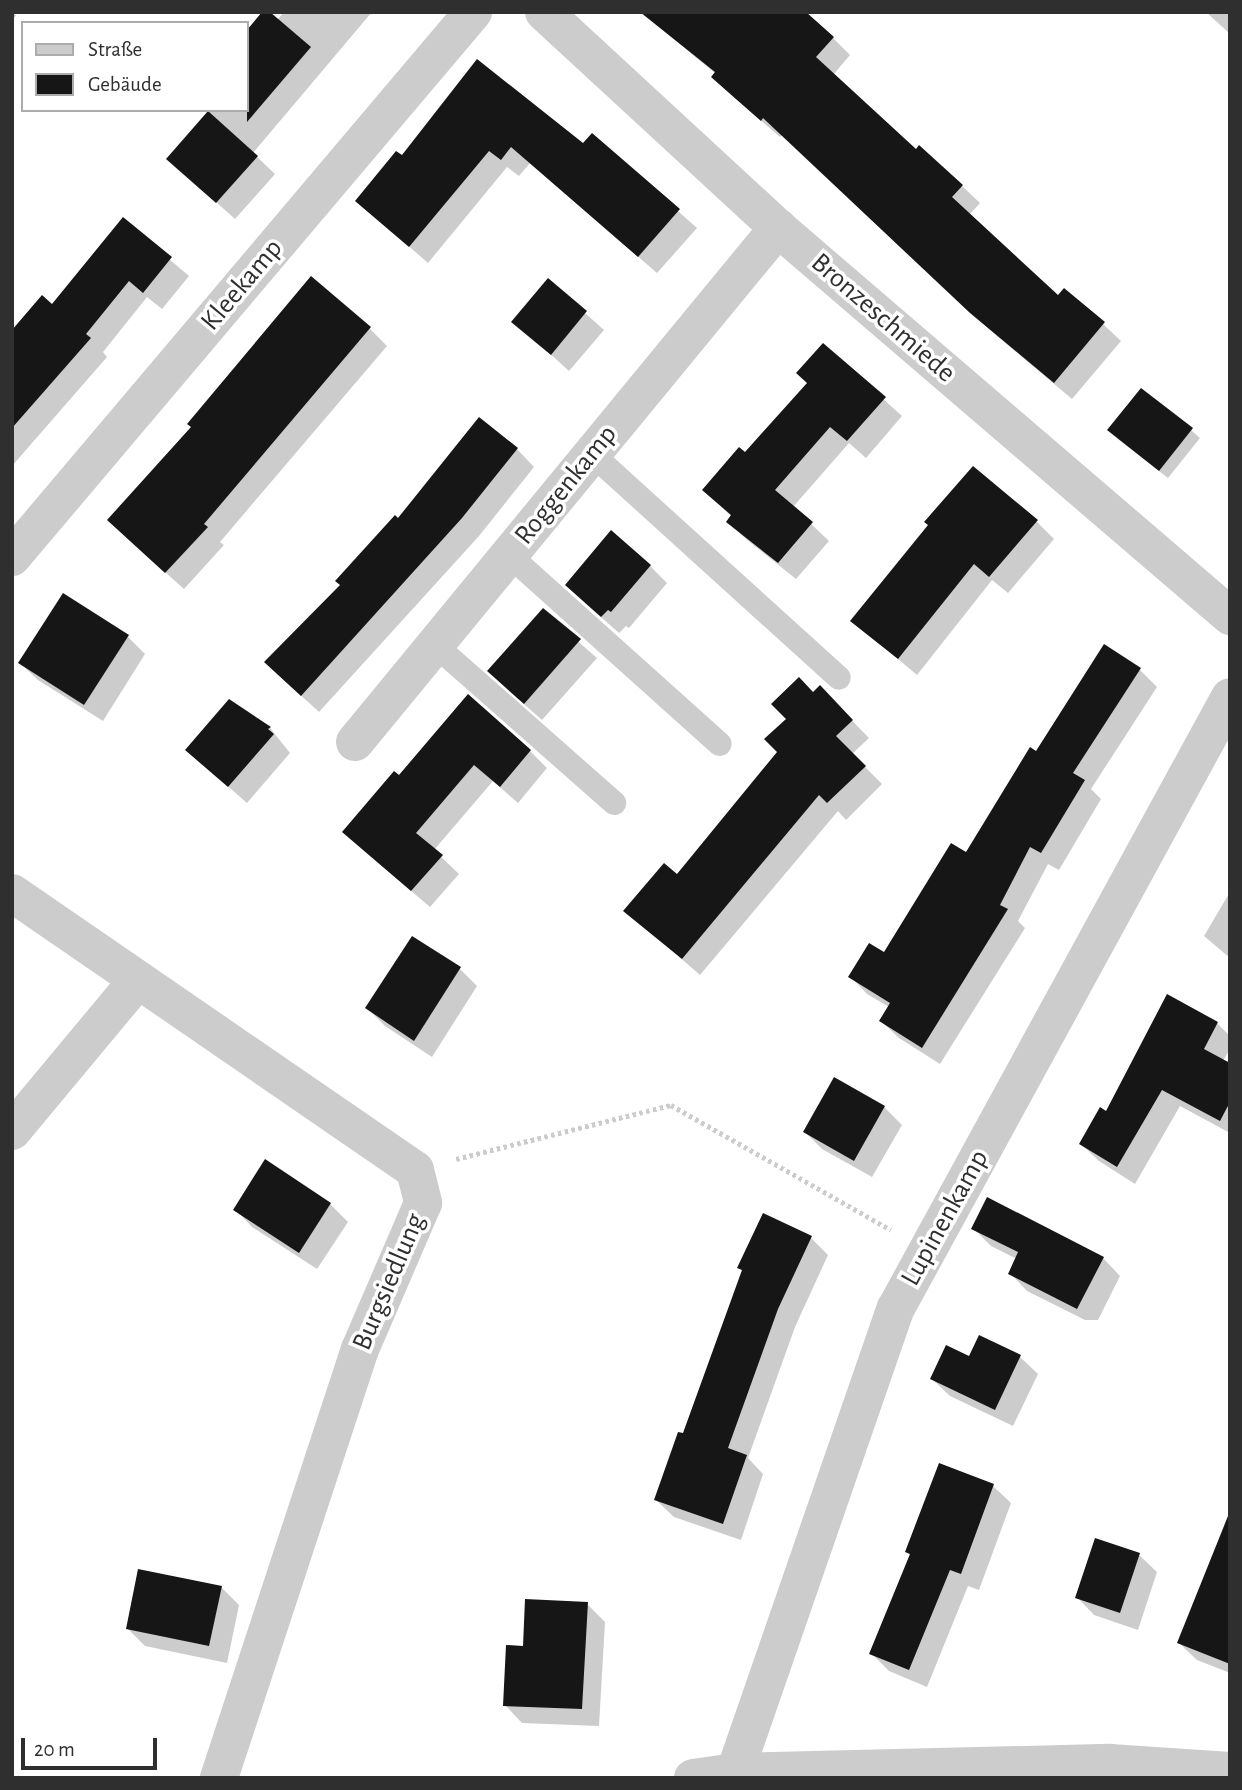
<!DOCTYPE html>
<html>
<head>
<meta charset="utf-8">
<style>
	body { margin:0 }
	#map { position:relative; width:1242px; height:1790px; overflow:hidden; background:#fff; font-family:"Alegreya Sans",sans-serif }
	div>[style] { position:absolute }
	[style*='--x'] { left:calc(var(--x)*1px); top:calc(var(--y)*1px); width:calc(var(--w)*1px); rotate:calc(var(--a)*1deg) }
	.shadow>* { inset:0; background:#0003 }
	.building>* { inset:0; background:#161616 }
	.path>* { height:4.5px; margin-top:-2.25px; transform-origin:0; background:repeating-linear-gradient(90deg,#ccc 0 3.5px,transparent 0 7px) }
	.lane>* { height:24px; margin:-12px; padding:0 12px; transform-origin:12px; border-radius:12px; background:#ccc }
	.street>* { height:38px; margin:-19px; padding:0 19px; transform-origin:19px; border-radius:19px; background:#ccc }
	span { translate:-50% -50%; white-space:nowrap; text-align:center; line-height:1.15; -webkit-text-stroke:7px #fff; paint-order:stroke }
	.street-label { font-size:28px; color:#2f2f2f }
	.frame { position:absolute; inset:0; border:14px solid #2f2f2f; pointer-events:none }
	.legend { position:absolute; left:21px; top:21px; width:228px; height:91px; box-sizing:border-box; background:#fff; border:2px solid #acacac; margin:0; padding:9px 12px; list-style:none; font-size:21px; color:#2f2f2f }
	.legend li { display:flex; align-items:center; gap:14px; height:35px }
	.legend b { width:35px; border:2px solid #acacac }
	.scale { position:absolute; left:21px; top:1738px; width:136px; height:32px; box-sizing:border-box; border:4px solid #2f2f2f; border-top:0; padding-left:9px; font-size:21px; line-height:24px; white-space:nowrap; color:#2f2f2f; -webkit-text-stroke:5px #fff; paint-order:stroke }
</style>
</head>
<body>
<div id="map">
	<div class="shadow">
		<i style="clip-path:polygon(264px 12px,277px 20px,284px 12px,372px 12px,253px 153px,275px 174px,235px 219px,168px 159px,211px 110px,247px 110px,247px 57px,253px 49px,247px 43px,247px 33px)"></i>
		<i style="clip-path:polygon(641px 12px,833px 38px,850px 55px,833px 75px,916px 152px,920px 148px,962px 186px,980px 203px,969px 215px,1058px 298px,1103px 324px,1121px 341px,1072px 399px,990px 330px,782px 135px,780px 137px,730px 94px,713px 77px,716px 74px)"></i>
		<i style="clip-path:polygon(1206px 12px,1230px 12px,1230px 34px)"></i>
		<i style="clip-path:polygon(477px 62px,584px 145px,592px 135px,697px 228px,657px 273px,530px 163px,519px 176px,507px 167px,428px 263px,357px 201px,402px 158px)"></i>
		<i style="clip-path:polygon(123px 220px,189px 276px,162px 309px,147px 297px,103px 352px,107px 357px,12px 466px,12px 367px,52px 307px)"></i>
		<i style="clip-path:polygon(548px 280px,604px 330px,569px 371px,514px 321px)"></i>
		<i style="clip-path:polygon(369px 328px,387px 346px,220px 542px,224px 545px,184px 589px,127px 538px)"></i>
		<i style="clip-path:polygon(823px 345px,902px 416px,866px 458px,849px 443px,793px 507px,829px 541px,796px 579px,746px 539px,728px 522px,732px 517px,704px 490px,745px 455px,808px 383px)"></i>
		<i style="clip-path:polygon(1191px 430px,1200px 438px,1168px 478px,1118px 439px)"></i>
		<i style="clip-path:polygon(517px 449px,534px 467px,479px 536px,319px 712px,284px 680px,342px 585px,398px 521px)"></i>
		<i style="clip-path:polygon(1036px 521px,1054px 539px,1008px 593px,992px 580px,917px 675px,853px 621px)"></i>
		<i style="clip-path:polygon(650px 566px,667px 583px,629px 628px,626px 626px,619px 633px,585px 603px)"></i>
		<i style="clip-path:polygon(543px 611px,597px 658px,542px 720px,507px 689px)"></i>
		<i style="clip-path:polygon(128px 637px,145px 654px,103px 721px,38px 680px,20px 663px)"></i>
		<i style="clip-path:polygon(1140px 670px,1157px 687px,1091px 789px,1101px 799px,1059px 870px,1048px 864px,1018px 921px,1025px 928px,940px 1064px,899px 1038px,881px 1021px,889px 1007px,867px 994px,850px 976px,885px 955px,967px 855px,1037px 753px)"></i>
		<i style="clip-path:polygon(820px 688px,869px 738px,852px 754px,882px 784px,846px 820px,838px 811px,700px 975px,626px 911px,677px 876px,779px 752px)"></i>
		<i style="clip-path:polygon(229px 702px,270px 728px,290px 753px,247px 803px,187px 750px)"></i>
		<i style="clip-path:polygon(530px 751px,547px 768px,518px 803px,493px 781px,434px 850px,459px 874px,430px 907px,362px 849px,399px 778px)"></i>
		<i style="clip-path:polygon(1230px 892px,1230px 958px,1204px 936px)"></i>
		<i style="clip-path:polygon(460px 969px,477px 986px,432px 1057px,385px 1026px,367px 1008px)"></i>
		<i style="clip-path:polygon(1217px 1023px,1230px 1036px,1230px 1049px,1223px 1061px,1230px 1065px,1230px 1133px,1180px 1106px,1135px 1184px,1099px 1161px,1081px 1144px,1107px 1113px)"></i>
		<i style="clip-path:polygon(884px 1107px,902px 1125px,872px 1177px,822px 1149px,805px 1132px)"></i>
		<i style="clip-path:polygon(330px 1204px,348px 1222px,317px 1269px,252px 1227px,235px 1209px)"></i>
		<i style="clip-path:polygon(973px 1228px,1103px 1258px,1120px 1276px,1098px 1320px,1085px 1320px,1027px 1291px,1010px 1273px,1017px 1259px,991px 1246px)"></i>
		<i style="clip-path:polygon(811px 1238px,828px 1255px,795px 1327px,748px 1458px,763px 1474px,741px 1540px,674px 1517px,656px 1500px,684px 1435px,743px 1272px,739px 1267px)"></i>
		<i style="clip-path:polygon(1020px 1357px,1038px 1374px,1013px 1426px,950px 1396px,932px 1379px,970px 1358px)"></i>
		<i style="clip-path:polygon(940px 1465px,993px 1486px,1011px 1503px,979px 1590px,968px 1586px,927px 1687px,889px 1671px,871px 1653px,911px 1556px,907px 1552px)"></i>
		<i style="clip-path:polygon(1139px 1555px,1157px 1572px,1138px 1630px,1094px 1615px,1077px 1597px)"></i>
		<i style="clip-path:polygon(1230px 1569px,1230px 1673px,1197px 1660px,1179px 1643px)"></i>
		<i style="clip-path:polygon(221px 1587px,239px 1605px,227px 1663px,145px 1646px,128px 1629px)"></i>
		<i style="clip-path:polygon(587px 1604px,605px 1622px,599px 1726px,522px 1723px,505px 1705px,525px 1648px)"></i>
	</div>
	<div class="building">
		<i style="clip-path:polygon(262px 12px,270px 12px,311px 47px,247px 122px,247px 30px)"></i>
		<i style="clip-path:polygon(640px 12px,806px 12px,834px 37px,816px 57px,916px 149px,919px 145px,963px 185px,952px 197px,1058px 295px,1064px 288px,1105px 322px,1054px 383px,970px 313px,763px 118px,761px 121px,711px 77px,715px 72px)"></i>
		<i style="clip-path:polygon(477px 59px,583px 143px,592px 133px,680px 209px,638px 257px,511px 147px,501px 160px,489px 151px,409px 247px,355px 201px,396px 151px,402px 155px)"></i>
		<i style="clip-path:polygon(208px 111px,258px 156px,216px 203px,166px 159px)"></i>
		<i style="clip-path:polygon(123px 217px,172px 257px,143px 293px,129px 281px,86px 334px,91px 338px,12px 428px,12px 330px,42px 295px,52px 304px)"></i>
		<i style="clip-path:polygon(311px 276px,371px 327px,204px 524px,208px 527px,165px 573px,107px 520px,191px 427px,187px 424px)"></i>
		<i style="clip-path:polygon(548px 278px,587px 311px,551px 355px,511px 322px)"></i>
		<i style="clip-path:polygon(823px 343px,886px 397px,847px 441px,830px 427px,775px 490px,813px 522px,778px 563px,726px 522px,731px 515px,702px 490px,739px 447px,745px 452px,807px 383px,796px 373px)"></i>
		<i style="clip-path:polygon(1141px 388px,1193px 428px,1159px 471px,1107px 430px)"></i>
		<i style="clip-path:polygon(479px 417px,518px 448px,462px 518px,301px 696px,264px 662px,340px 585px,335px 581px,395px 515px,398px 518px)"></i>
		<i style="clip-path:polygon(973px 466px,1038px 520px,989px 577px,974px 564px,898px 659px,850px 621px,928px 525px,924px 522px)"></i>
		<i style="clip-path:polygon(611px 530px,651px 565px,611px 612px,608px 610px,601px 617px,565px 585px)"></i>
		<i style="clip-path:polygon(63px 593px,129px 635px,84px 705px,18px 663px)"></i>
		<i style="clip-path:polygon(543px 608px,581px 639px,524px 704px,487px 671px)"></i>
		<i style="clip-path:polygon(1104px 644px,1141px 668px,1073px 773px,1085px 780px,1041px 853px,1030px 847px,1000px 905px,1008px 909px,922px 1048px,879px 1021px,890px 1003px,848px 977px,869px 943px,884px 952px,951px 843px,966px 852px,1030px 747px,1036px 751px)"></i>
		<i style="clip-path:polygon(799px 677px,813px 692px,820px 685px,853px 720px,836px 736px,866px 766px,827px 803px,819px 795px,682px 959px,623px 911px,664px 863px,677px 874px,777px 752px,764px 739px,786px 719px,771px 704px)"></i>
		<i style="clip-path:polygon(468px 694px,531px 750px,500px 787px,474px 765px,416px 833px,443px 855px,411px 891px,342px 832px,394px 771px,399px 775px)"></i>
		<i style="clip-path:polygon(229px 699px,271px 727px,268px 729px,274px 734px,228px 787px,185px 750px)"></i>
		<i style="clip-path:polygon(412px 936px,461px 967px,414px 1041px,365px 1008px)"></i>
		<i style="clip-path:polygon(1167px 994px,1218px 1022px,1204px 1049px,1230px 1063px,1230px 1102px,1220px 1121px,1162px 1090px,1117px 1167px,1079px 1144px,1100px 1107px,1106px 1111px)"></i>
		<i style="clip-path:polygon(834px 1077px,885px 1106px,854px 1161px,803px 1132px)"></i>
		<i style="clip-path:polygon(265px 1159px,331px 1203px,299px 1253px,233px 1210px)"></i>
		<i style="clip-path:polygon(987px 1197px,1104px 1257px,1077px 1309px,1008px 1274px,1018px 1252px,971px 1229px)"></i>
		<i style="clip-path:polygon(763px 1213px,812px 1236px,778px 1309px,728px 1448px,747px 1455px,723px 1524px,654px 1500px,678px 1432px,683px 1433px,742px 1270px,737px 1268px)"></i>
		<i style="clip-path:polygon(979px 1335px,1021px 1355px,995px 1410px,930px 1379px,946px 1345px,969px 1356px)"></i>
		<i style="clip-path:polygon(939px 1463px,994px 1484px,961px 1574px,950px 1570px,909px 1670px,869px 1654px,910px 1554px,905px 1552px)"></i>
		<i style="clip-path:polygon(1228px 1516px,1230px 1517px,1230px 1664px,1177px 1643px)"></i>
		<i style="clip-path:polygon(1095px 1538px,1140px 1553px,1120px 1613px,1075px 1598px)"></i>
		<i style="clip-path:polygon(138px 1569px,222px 1586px,209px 1646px,126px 1629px)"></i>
		<i style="clip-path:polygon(525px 1599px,588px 1602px,582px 1709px,503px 1706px,506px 1645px,523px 1646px)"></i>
	</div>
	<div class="path">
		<i style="--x:12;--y:16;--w:5;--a:-53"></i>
		<i style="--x:456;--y:1159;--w:222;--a:-14.1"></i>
		<i style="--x:671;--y:1105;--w:253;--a:29.6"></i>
	</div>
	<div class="lane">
		<i style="--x:592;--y:454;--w:333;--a:42.2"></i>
		<i style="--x:509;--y:555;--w:283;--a:41.9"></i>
		<i style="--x:435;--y:645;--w:239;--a:41.4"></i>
	</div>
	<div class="street">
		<i style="--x:544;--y:12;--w:318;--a:42.7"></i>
		<i style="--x:778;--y:228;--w:596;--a:40.64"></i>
		<i style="--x:12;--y:557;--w:714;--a:-49.77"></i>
		<i style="--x:355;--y:742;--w:666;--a:-50.55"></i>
		<i style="--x:12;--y:893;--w:489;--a:34.5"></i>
		<i style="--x:415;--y:1170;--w:34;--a:76"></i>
		<i style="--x:423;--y:1203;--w:159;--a:113.3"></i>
		<i style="--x:360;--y:1349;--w:452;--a:108.2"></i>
		<i style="--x:12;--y:1131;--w:197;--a:-50.2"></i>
		<i style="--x:735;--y:1772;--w:491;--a:-70.9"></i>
		<i style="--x:896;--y:1308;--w:696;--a:-61.34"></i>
		<i style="--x:693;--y:1778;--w:42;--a:-8.1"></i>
		<i style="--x:735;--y:1772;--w:375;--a:-1.4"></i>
		<i style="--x:1110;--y:1763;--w:120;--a:3.8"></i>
	</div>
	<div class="street-label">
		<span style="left:242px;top:285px;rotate:-50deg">Kleekamp</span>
		<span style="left:883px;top:318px;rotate:41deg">Bronzeschmiede</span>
		<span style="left:566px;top:485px;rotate:-51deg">Roggenkamp</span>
		<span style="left:945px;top:1218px;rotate:-61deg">Lupinenkamp</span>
		<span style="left:389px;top:1282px;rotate:-67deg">Burgsiedlung</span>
	</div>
	<div class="frame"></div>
	<ul class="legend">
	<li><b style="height:9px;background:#ccc"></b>Straße</li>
	<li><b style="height:19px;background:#161616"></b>Gebäude</li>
	</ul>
	<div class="scale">20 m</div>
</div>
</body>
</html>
